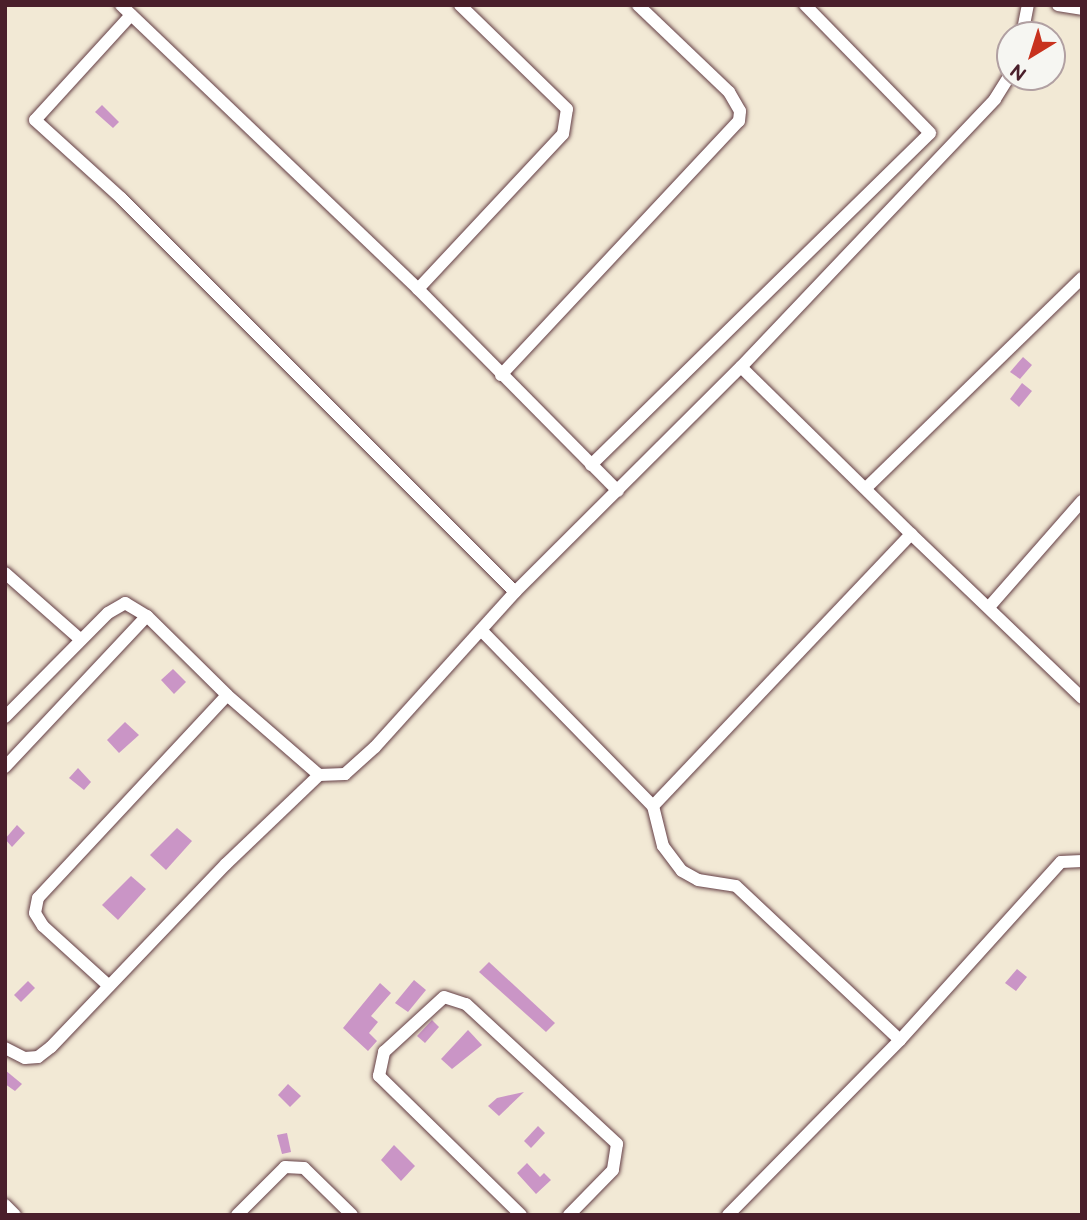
<!DOCTYPE html>
<html>
<head>
<meta charset="utf-8">
<style>
	body { margin:0 }
	#map { position:relative; width:1087px; height:1220px; overflow:hidden; background:#f2e9d5; font-family:"Balsamiq Sans",sans-serif }
	div>[style] { position:absolute }
	[style*='--x'] { left:calc(var(--x)*1px); top:calc(var(--y)*1px); width:calc(var(--w)*1px); rotate:calc(var(--a)*1deg) }
	.building>* { inset:0; background:#ca95c6 }
	.roads { filter:drop-shadow(0 0 2px #633d44) drop-shadow(0 0 2px #633d44) }
	.street>* { height:12px; margin:-6px; padding:0 6px; transform-origin:6px; border-radius:6px; background:#fff }
	span { translate:-50% -50%; white-space:nowrap; text-align:center; line-height:1.15; -webkit-text-stroke:7px #f6f6f2; paint-order:stroke }
	.frame { position:absolute; inset:0; border:7px solid #4a1f2b; pointer-events:none }
	.north { position:absolute; left:996px; top:21px; width:70px; height:70px; box-sizing:border-box; background:#f6f6f2; border:2px solid #b1a0a2; border-radius:50%; rotate:218deg; font-size:19px; font-weight:700; line-height:28px; text-align:center; color:#4a1f2b }
	.north::after { content:''; display:block; margin:auto; width:24px; height:32px; background:#c8321e; clip-path:polygon(50% 0,100% 100%,50% 72%,0 100%) }
</style>
</head>
<body>
<div id="map">
	<div class="building">
		<i style="clip-path:polygon(102px 105px,119px 122px,113px 128px,95px 112px)"></i>
		<i style="clip-path:polygon(1023px 357px,1032px 365px,1020px 379px,1010px 372px)"></i>
		<i style="clip-path:polygon(1022px 383px,1032px 391px,1019px 407px,1010px 399px)"></i>
		<i style="clip-path:polygon(173px 669px,186px 682px,174px 694px,161px 680px)"></i>
		<i style="clip-path:polygon(125px 722px,139px 735px,119px 753px,107px 740px)"></i>
		<i style="clip-path:polygon(78px 768px,91px 782px,84px 790px,69px 778px)"></i>
		<i style="clip-path:polygon(17px 825px,25px 833px,12px 847px,5px 839px)"></i>
		<i style="clip-path:polygon(177px 828px,192px 841px,166px 870px,150px 855px)"></i>
		<i style="clip-path:polygon(131px 876px,146px 889px,118px 920px,102px 905px)"></i>
		<i style="clip-path:polygon(489px 962px,555px 1023px,546px 1032px,479px 972px)"></i>
		<i style="clip-path:polygon(1017px 969px,1027px 977px,1016px 991px,1005px 983px)"></i>
		<i style="clip-path:polygon(414px 980px,426px 990px,408px 1012px,395px 1003px)"></i>
		<i style="clip-path:polygon(28px 981px,35px 988px,21px 1002px,14px 995px)"></i>
		<i style="clip-path:polygon(380px 983px,391px 993px,371px 1016px,378px 1022px,369px 1033px,377px 1041px,368px 1051px,343px 1028px)"></i>
		<i style="clip-path:polygon(432px 1020px,439px 1027px,425px 1043px,417px 1036px)"></i>
		<i style="clip-path:polygon(468px 1030px,482px 1045px,452px 1069px,441px 1059px)"></i>
		<i style="clip-path:polygon(5px 1070px,22px 1084px,15px 1091px,5px 1084px)"></i>
		<i style="clip-path:polygon(288px 1084px,301px 1096px,290px 1107px,278px 1095px)"></i>
		<i style="clip-path:polygon(524px 1092px,499px 1116px,488px 1106px,497px 1098px)"></i>
		<i style="clip-path:polygon(538px 1126px,545px 1133px,531px 1148px,524px 1141px)"></i>
		<i style="clip-path:polygon(287px 1133px,291px 1152px,282px 1154px,277px 1135px)"></i>
		<i style="clip-path:polygon(394px 1145px,415px 1166px,401px 1181px,381px 1160px)"></i>
		<i style="clip-path:polygon(527px 1163px,540px 1177px,544px 1173px,551px 1180px,536px 1194px,517px 1173px)"></i>
	</div>
	<div class="roads">
		<div class="street">
			<i style="--x:121;--y:5;--w:411;--a:43.7"></i>
			<i style="--x:418;--y:289;--w:284;--a:45.3"></i>
			<i style="--x:1058;--y:5;--w:24;--a:9"></i>
			<i style="--x:131;--y:15;--w:142;--a:132.4"></i>
			<i style="--x:35;--y:120;--w:116;--a:42.2"></i>
			<i style="--x:121;--y:198;--w:557;--a:45"></i>
			<i style="--x:1022;--y:35;--w:31;--a:-79"></i>
			<i style="--x:418;--y:289;--w:212;--a:-46.9"></i>
			<i style="--x:563;--y:134;--w:25;--a:-81"></i>
			<i style="--x:567;--y:109;--w:149;--a:-135.8"></i>
			<i style="--x:501;--y:375;--w:348;--a:-46.9"></i>
			<i style="--x:739;--y:121;--w:10;--a:-84"></i>
			<i style="--x:740;--y:111;--w:22;--a:-120"></i>
			<i style="--x:729;--y:92;--w:126;--a:-136.3"></i>
			<i style="--x:591;--y:465;--w:474;--a:-44.4"></i>
			<i style="--x:930;--y:133;--w:179;--a:-134.3"></i>
			<i style="--x:867;--y:487;--w:300;--a:-44.2"></i>
			<i style="--x:911;--y:534;--w:237;--a:43.8"></i>
			<i style="--x:5;--y:573;--w:101;--a:41.4"></i>
			<i style="--x:989;--y:607;--w:141;--a:-48.7"></i>
			<i style="--x:481;--y:630;--w:246;--a:45.7"></i>
			<i style="--x:653;--y:806;--w:41;--a:76"></i>
			<i style="--x:663;--y:846;--w:31;--a:53"></i>
			<i style="--x:682;--y:871;--w:18;--a:29"></i>
			<i style="--x:698;--y:880;--w:38;--a:9"></i>
			<i style="--x:736;--y:886;--w:225;--a:43.2"></i>
			<i style="--x:5;--y:717;--w:146;--a:-45.3"></i>
			<i style="--x:108;--y:613;--w:20;--a:-30"></i>
			<i style="--x:125;--y:603;--w:26;--a:31"></i>
			<i style="--x:147;--y:616;--w:112;--a:44.6"></i>
			<i style="--x:227;--y:695;--w:122;--a:41"></i>
			<i style="--x:319;--y:775;--w:26;--a:-2"></i>
			<i style="--x:345;--y:774;--w:40;--a:-42"></i>
			<i style="--x:375;--y:747;--w:209;--a:-47.9"></i>
			<i style="--x:515;--y:592;--w:319;--a:-44.9"></i>
			<i style="--x:741;--y:367;--w:369;--a:-46.5"></i>
			<i style="--x:995;--y:99;--w:28;--a:-58"></i>
			<i style="--x:5;--y:767;--w:207;--a:-46.8"></i>
			<i style="--x:653;--y:806;--w:375;--a:-46.5"></i>
			<i style="--x:911;--y:534;--w:238;--a:-135.5"></i>
			<i style="--x:109;--y:986;--w:89;--a:-137.7"></i>
			<i style="--x:43;--y:926;--w:15;--a:-122"></i>
			<i style="--x:35;--y:913;--w:15;--a:-79"></i>
			<i style="--x:38;--y:898;--w:277;--a:-47"></i>
			<i style="--x:5;--y:1048;--w:22;--a:27"></i>
			<i style="--x:25;--y:1058;--w:13;--a:-4"></i>
			<i style="--x:38;--y:1057;--w:16;--a:-38"></i>
			<i style="--x:51;--y:1047;--w:253;--a:-46.3"></i>
			<i style="--x:226;--y:864;--w:129;--a:-43.7"></i>
			<i style="--x:5;--y:1205;--w:14;--a:45"></i>
			<i style="--x:237;--y:1215;--w:68;--a:-45"></i>
			<i style="--x:285;--y:1167;--w:19;--a:3"></i>
			<i style="--x:304;--y:1168;--w:67;--a:44.4"></i>
			<i style="--x:521;--y:1215;--w:199;--a:-135.6"></i>
			<i style="--x:379;--y:1076;--w:25;--a:-78"></i>
			<i style="--x:384;--y:1052;--w:81;--a:-42.5"></i>
			<i style="--x:444;--y:997;--w:23;--a:18"></i>
			<i style="--x:466;--y:1004;--w:206;--a:42.8"></i>
			<i style="--x:617;--y:1144;--w:26;--a:99"></i>
			<i style="--x:613;--y:1170;--w:63;--a:134.4"></i>
			<i style="--x:728;--y:1215;--w:245;--a:-45.5"></i>
			<i style="--x:900;--y:1040;--w:240;--a:-47.9"></i>
			<i style="--x:1061;--y:862;--w:21;--a:-3"></i>
		</div>
	</div>
	<div class="frame"></div>
	<div class="north">N</div>
</div>
</body>
</html>
